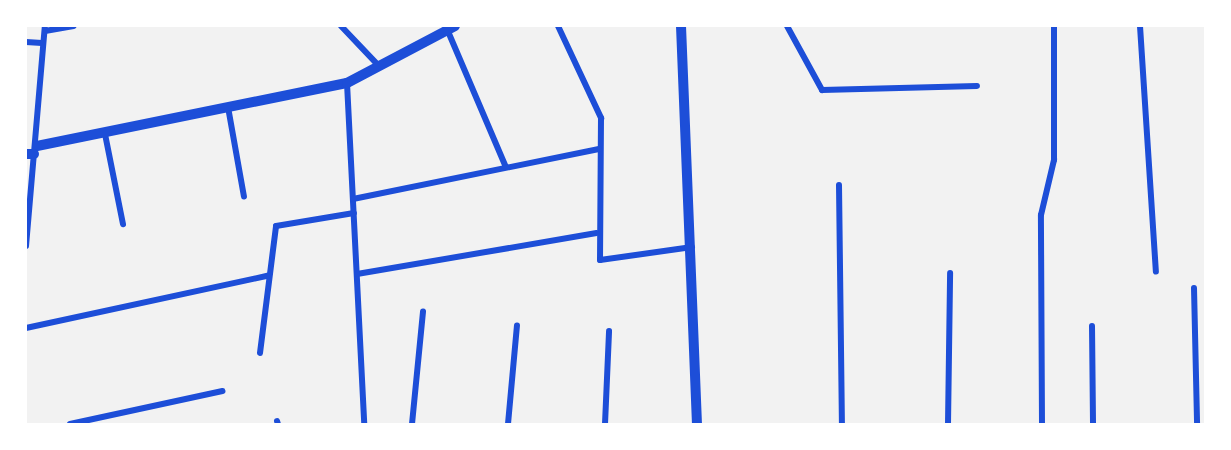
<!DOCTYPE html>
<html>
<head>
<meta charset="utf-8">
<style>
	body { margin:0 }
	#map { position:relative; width:1231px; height:450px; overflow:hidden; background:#f2f2f2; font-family:"PT Sans",sans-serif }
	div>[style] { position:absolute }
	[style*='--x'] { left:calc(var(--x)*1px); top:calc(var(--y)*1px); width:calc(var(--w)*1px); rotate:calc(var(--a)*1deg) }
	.minor>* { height:6px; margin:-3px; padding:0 3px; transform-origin:3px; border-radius:3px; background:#1d4ed8 }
	.tertiary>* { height:10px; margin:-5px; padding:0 5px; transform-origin:5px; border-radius:5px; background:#1d4ed8 }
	span { translate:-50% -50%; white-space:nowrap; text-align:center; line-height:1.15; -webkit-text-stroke:4.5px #fff; paint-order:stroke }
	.frame { position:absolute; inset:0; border:27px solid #fff; pointer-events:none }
</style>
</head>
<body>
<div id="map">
	<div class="minor">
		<i style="--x:341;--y:26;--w:55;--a:46.5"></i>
		<i style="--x:558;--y:26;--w:102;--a:64.9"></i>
		<i style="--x:601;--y:118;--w:142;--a:90.4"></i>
		<i style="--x:600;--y:260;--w:93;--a:-8"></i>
		<i style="--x:787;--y:26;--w:73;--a:61.3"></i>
		<i style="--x:822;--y:90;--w:155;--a:-1.5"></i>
		<i style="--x:1140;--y:26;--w:246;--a:86.3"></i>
		<i style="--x:447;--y:29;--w:150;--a:66.9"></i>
		<i style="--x:45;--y:31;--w:29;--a:-10"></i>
		<i style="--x:26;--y:42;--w:16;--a:4"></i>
		<i style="--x:347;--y:83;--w:341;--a:87.1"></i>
		<i style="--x:228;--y:107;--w:91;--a:79.9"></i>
		<i style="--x:105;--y:134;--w:92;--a:78.7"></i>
		<i style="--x:839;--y:185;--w:239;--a:89.3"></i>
		<i style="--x:353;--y:199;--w:251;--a:-11.5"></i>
		<i style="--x:26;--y:246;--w:221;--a:-85.1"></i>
		<i style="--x:357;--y:274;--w:243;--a:-9.7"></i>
		<i style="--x:1194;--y:288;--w:136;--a:88.7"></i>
		<i style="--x:1092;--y:326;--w:98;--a:89.4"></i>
		<i style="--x:26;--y:328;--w:247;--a:-12.2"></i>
		<i style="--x:260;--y:353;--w:128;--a:-82.8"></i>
		<i style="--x:276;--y:226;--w:79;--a:-9.5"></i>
		<i style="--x:277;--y:421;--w:3;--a:72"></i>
		<i style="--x:70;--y:424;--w:156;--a:-12.2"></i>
		<i style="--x:412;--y:424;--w:113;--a:-84.4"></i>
		<i style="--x:508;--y:424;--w:99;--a:-84.8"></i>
		<i style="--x:605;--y:424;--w:93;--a:-87.5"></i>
		<i style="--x:948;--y:424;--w:151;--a:-89.2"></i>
		<i style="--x:1042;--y:424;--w:209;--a:-90.3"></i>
		<i style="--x:1041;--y:215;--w:57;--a:-76.7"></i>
		<i style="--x:1054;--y:160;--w:134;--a:-90"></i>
	</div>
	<div class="tertiary">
		<i style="--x:681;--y:26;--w:398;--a:87.7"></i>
		<i style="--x:37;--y:146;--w:316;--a:-11.5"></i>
		<i style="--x:347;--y:83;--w:122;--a:-27.8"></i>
		<i style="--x:26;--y:154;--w:8;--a:0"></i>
	</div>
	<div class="frame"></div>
</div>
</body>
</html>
